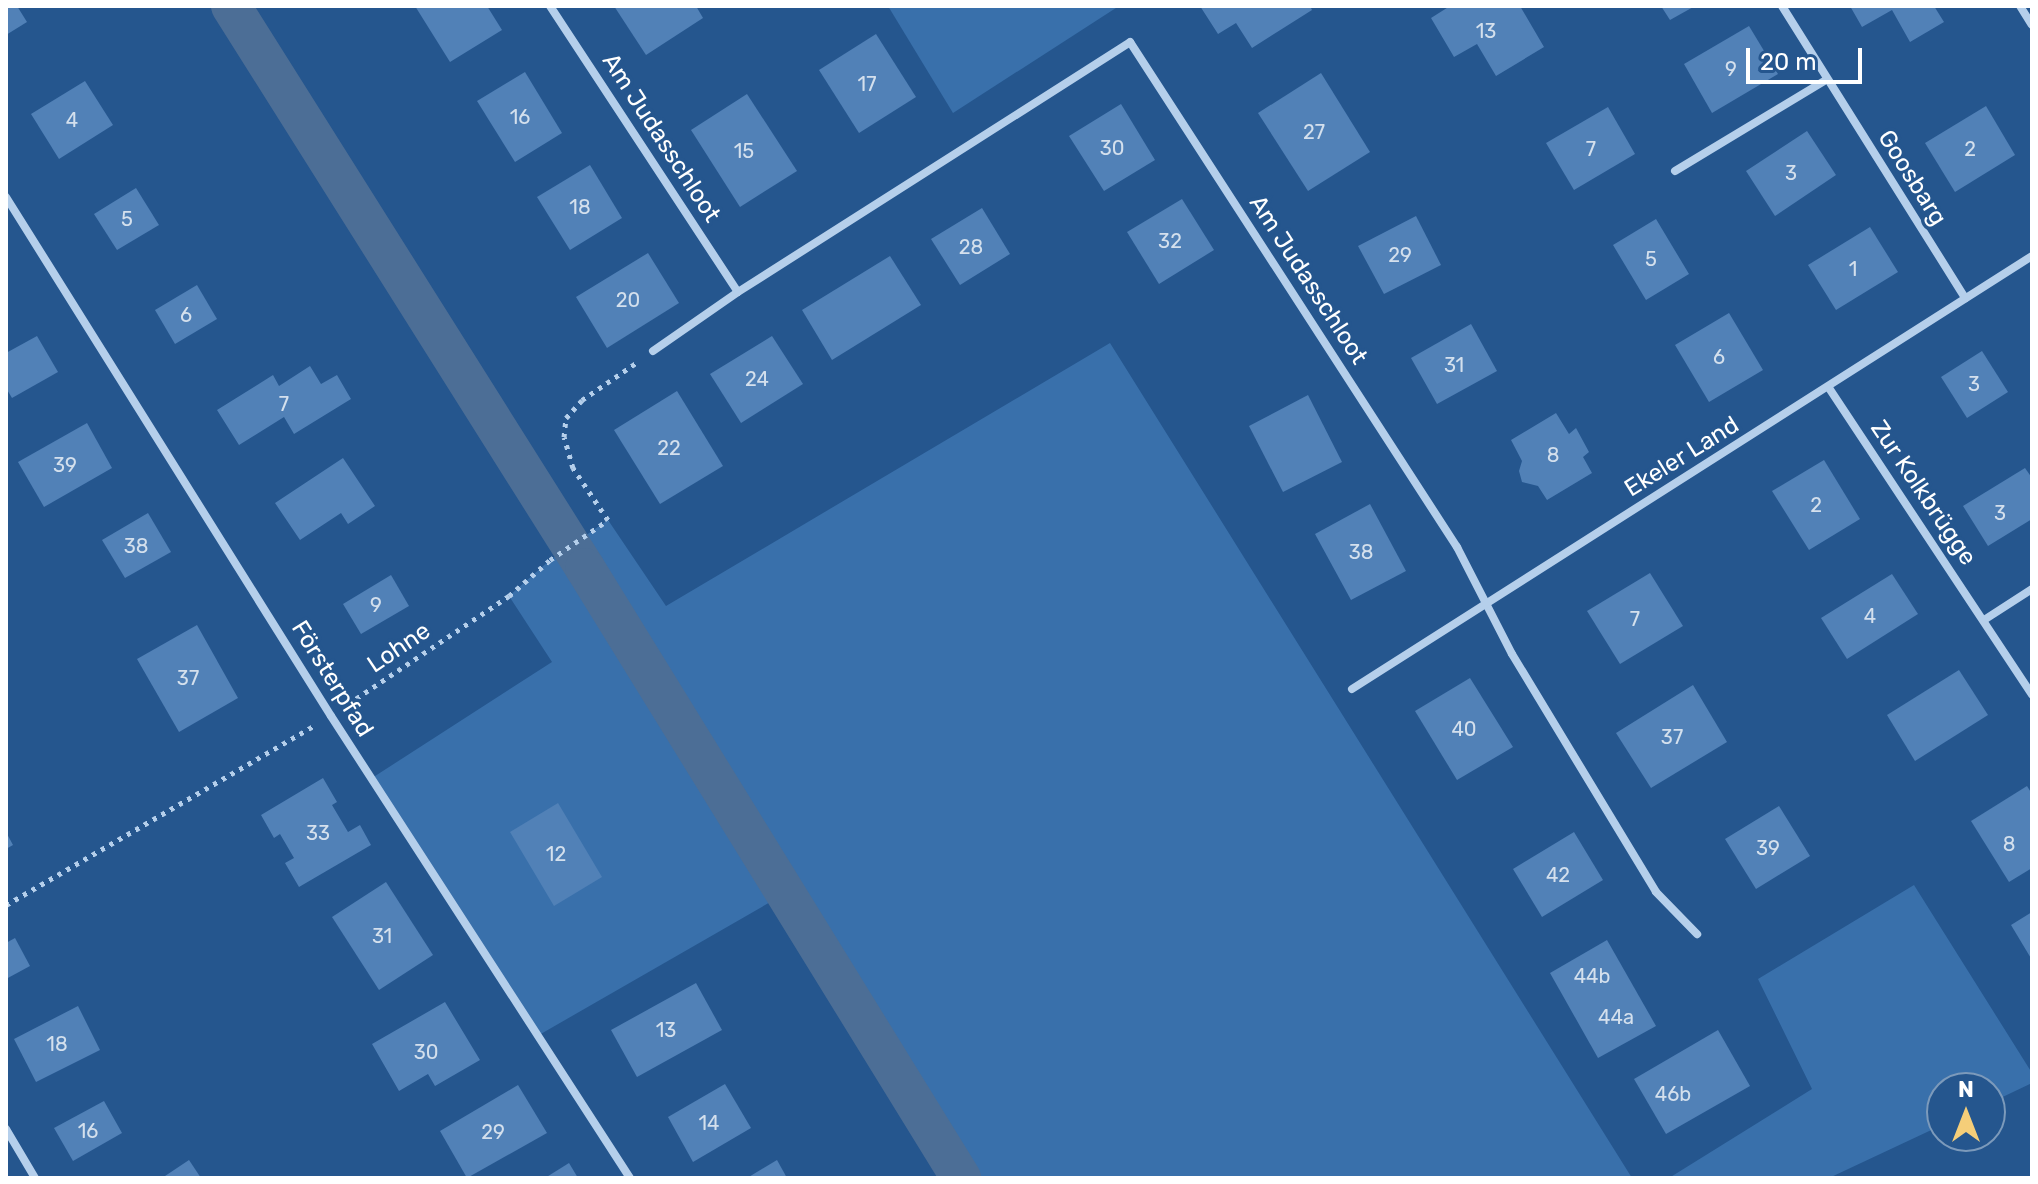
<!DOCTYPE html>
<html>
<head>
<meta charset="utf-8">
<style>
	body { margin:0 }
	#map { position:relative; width:2038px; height:1184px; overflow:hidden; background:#25568e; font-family:Rubik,sans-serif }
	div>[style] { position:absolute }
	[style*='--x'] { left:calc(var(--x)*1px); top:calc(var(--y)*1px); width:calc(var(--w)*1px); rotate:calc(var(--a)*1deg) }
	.green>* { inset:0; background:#3970ab }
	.canal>* { height:40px; margin:-20px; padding:0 20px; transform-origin:20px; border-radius:20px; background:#4c6e96 }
	.building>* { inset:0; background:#5181b7 }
	.path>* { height:5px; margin-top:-2.5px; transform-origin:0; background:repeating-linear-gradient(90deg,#b5cfeb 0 4px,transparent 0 10px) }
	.street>* { height:8px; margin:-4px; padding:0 4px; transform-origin:4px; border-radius:4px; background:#b5cfeb }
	span { translate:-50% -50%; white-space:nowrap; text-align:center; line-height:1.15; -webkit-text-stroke:7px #25568e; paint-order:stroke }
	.number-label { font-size:20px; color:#d4e0ed }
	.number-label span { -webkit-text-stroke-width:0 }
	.street-label { font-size:24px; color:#fff }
	.frame { position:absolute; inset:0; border:8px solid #fff; pointer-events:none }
	.north { position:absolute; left:1926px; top:1072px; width:80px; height:80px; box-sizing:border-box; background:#25568e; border:2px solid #7c9abb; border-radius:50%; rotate:0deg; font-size:22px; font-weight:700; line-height:32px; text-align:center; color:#fff }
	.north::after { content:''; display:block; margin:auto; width:28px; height:36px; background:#f5ce79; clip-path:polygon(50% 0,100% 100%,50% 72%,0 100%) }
	.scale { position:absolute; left:1746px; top:48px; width:116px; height:36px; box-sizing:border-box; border:4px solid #fff; border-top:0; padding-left:10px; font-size:24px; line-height:28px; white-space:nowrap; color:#fff; -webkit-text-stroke:6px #25568e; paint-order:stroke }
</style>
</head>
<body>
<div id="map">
	<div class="green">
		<i style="clip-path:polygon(888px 6px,1119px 6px,953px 113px)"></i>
		<i style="clip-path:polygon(1110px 343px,1632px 1178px,959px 1178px,779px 897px,539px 1035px,372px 778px,552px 662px,509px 596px,550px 560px,608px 520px,666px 606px)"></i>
		<i style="clip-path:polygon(1914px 885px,2032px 1073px,2032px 1083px,1990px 1103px,1990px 1088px,1942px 1088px,1942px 1125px,1829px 1178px,1669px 1178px,1812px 1089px,1758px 979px)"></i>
	</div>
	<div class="canal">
		<i style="--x:231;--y:6;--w:664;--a:57.79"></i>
		<i style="--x:585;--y:568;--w:717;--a:58.35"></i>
	</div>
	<div class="building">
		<i style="clip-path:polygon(6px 6px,17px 6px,27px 22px,6px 35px)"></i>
		<i style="clip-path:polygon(415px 6px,487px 6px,502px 30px,450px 62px)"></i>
		<i style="clip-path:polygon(614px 6px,696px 6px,703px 18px,646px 55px)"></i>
		<i style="clip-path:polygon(1200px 6px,1310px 6px,1312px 10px,1252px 48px,1236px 23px,1218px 34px)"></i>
		<i style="clip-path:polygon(1450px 6px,1520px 6px,1544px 47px,1496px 76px,1477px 44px,1454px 57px,1431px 18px)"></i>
		<i style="clip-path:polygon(1661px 6px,1695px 6px,1670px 20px)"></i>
		<i style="clip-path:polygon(1850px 6px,1934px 6px,1944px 22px,1910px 42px,1892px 10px,1862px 27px)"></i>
		<i style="clip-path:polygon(1749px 26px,1778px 74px,1712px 113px,1684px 64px)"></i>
		<i style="clip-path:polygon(876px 34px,916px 97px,859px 133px,819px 70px)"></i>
		<i style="clip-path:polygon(525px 72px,562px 133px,515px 162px,477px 101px)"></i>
		<i style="clip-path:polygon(1321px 73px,1370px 152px,1308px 191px,1258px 113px)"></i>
		<i style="clip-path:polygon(85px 81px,113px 125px,59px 159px,31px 114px)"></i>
		<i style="clip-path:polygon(747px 94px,797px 171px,740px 207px,691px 130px)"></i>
		<i style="clip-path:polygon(1121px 104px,1155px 160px,1104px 191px,1069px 136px)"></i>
		<i style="clip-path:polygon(1986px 106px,2015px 155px,1955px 192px,1925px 143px)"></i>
		<i style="clip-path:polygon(1608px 107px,1635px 154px,1574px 190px,1546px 143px)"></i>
		<i style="clip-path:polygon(1807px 131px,1836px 175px,1775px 216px,1746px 171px)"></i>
		<i style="clip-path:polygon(590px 165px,622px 218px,570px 250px,537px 197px)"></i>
		<i style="clip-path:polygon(136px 188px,159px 225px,117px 250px,94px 214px)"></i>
		<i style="clip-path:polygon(1182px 199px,1214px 250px,1159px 284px,1127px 232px)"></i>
		<i style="clip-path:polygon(982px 208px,1010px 254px,960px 285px,931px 239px)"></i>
		<i style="clip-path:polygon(1416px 216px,1441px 265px,1384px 294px,1358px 246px)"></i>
		<i style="clip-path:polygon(1656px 219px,1689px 274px,1646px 300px,1613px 245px)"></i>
		<i style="clip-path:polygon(1870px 227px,1898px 272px,1836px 310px,1808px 265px)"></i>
		<i style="clip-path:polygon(648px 253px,679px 303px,607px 348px,576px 297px)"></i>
		<i style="clip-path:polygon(890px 256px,921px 305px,832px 360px,802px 310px)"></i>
		<i style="clip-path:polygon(197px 285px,217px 319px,175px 344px,155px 310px)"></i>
		<i style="clip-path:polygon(1729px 313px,1763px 370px,1709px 402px,1675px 345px)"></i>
		<i style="clip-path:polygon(1471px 324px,1497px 371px,1437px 404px,1411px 358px)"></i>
		<i style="clip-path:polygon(37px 336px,58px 372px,12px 398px,6px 388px,6px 353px)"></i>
		<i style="clip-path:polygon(772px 336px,803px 384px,741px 423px,710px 374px)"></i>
		<i style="clip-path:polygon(1982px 351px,2008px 392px,1967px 418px,1941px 377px)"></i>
		<i style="clip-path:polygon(310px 366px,321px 384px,337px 375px,351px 399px,294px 434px,284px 417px,239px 445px,217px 410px,273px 375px,279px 386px)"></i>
		<i style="clip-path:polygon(677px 391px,723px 466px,660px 504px,614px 430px)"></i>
		<i style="clip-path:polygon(1308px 395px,1342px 462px,1283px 492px,1249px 426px)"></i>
		<i style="clip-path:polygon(1556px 413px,1569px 434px,1576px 428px,1589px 452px,1583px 457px,1592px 473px,1547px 500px,1538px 486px,1522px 482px,1519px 471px,1522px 461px,1511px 440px)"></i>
		<i style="clip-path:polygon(87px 423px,112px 468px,44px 507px,18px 462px)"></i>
		<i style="clip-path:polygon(343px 458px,375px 506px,348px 524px,341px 513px,300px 540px,275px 503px)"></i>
		<i style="clip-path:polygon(1824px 460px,1860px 519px,1809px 550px,1772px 491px)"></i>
		<i style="clip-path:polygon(2025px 468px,2032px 478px,2032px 519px,1988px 546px,1963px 506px)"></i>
		<i style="clip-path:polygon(1370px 504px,1406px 571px,1351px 600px,1315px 534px)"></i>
		<i style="clip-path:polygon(148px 513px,171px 552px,125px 578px,102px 540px)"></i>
		<i style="clip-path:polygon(1650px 573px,1683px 626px,1620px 664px,1587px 611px)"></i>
		<i style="clip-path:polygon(1892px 574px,1918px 614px,1847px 659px,1821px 618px)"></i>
		<i style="clip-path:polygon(391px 575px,409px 606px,361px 634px,343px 604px)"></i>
		<i style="clip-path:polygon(197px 625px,238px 698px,179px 732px,137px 659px)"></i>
		<i style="clip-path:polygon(1959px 670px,1988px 715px,1915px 761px,1887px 715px)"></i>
		<i style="clip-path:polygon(1470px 678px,1513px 747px,1457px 780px,1415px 711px)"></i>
		<i style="clip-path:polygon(1693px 685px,1727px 742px,1651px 788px,1616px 733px)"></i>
		<i style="clip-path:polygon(323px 778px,337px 802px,332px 805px,348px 832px,360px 825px,371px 845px,299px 887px,285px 863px,294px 858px,280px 834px,274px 838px,261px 815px)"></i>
		<i style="clip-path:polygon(2027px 786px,2032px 794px,2032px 868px,2009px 882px,1971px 821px)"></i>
		<i style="clip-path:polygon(558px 803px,602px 877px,554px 906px,510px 832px)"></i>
		<i style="clip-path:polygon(1779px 806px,1810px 856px,1756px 889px,1725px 839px)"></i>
		<i style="clip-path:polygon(6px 832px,13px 845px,6px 849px)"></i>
		<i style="clip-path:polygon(1574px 832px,1603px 880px,1542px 917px,1513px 869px)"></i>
		<i style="clip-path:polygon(386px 882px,433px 955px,379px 990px,332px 917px)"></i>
		<i style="clip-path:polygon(2032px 912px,2032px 960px,2011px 925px)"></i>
		<i style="clip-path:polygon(15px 938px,30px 966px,6px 979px,6px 943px)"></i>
		<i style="clip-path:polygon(1607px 940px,1656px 1026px,1598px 1058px,1550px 973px)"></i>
		<i style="clip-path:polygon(696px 983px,722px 1030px,637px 1077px,611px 1030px)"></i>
		<i style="clip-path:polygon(445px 1002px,480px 1060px,435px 1086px,428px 1074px,399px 1091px,372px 1044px)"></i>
		<i style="clip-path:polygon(78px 1006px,100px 1050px,36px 1082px,14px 1039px)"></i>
		<i style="clip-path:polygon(1718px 1030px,1750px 1086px,1666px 1134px,1634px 1079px)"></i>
		<i style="clip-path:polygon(725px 1084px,751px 1128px,693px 1162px,668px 1117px)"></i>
		<i style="clip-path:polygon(518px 1085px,547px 1133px,467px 1178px,440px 1131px)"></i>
		<i style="clip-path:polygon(104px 1101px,122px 1133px,73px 1161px,54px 1128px)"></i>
		<i style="clip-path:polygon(189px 1160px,201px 1178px,162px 1178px)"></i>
		<i style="clip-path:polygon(777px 1160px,787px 1178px,747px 1178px)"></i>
		<i style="clip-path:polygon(569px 1163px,578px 1178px,545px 1178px)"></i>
	</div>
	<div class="path">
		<i style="--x:348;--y:704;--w:194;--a:-33.9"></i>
		<i style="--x:509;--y:596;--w:55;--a:-41.3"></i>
		<i style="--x:550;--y:560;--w:70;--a:-34.6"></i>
		<i style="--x:608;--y:520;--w:63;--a:-123.9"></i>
		<i style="--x:573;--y:468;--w:32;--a:-106"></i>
		<i style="--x:564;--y:437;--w:19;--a:-84"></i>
		<i style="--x:566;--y:418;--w:24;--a:-48"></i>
		<i style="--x:582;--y:400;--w:65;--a:-34.4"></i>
		<i style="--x:6;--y:905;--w:355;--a:-30.2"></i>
	</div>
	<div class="street">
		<i style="--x:550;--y:6;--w:342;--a:56.7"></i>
		<i style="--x:1782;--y:6;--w:345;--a:57.9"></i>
		<i style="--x:2020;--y:6;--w:22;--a:58"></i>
		<i style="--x:1675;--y:171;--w:176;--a:-31.1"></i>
		<i style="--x:6;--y:197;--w:612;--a:57.95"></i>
		<i style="--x:331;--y:716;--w:550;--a:57.09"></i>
		<i style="--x:653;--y:351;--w:103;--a:-34.8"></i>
		<i style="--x:738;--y:292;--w:465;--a:-32.5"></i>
		<i style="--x:1130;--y:42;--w:602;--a:57.08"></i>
		<i style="--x:1457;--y:547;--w:120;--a:62.8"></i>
		<i style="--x:1512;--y:654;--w:278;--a:58.8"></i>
		<i style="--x:1656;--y:892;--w:59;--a:45.7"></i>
		<i style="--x:1829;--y:388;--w:368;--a:56.5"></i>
		<i style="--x:1984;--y:620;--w:57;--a:-32.9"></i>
		<i style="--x:1352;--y:689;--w:806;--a:-32.49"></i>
		<i style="--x:6;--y:1129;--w:57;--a:59.4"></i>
	</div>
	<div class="number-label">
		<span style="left:1486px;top:31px">13</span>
		<span style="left:1731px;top:69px">9</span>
		<span style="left:867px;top:84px">17</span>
		<span style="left:520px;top:117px">16</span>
		<span style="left:72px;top:120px">4</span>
		<span style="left:1314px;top:132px">27</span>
		<span style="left:1112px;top:148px">30</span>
		<span style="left:1591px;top:149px">7</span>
		<span style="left:1970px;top:149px">2</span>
		<span style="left:744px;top:151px">15</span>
		<span style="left:1791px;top:173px">3</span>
		<span style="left:580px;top:207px">18</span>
		<span style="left:127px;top:219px">5</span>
		<span style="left:1170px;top:241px">32</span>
		<span style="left:971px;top:247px">28</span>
		<span style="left:1400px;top:255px">29</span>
		<span style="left:1651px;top:259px">5</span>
		<span style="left:1853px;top:269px">1</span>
		<span style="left:628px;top:300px">20</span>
		<span style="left:186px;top:315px">6</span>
		<span style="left:1719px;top:357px">6</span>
		<span style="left:1454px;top:365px">31</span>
		<span style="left:757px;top:379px">24</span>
		<span style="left:1974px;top:384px">3</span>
		<span style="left:284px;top:404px">7</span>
		<span style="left:669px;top:448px">22</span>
		<span style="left:1553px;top:455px">8</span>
		<span style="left:65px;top:465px">39</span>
		<span style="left:1816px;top:505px">2</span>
		<span style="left:2000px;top:513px">3</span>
		<span style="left:136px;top:546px">38</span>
		<span style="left:1361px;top:552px">38</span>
		<span style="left:376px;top:605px">9</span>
		<span style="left:1870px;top:616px">4</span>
		<span style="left:1635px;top:619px">7</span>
		<span style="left:188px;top:678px">37</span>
		<span style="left:1464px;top:729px">40</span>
		<span style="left:1672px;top:737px">37</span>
		<span style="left:318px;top:833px">33</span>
		<span style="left:2009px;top:844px">8</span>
		<span style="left:1768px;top:848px">39</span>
		<span style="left:556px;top:854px">12</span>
		<span style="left:1558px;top:875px">42</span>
		<span style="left:382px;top:936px">31</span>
		<span style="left:1592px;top:976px">44b</span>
		<span style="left:1616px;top:1017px">44a</span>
		<span style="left:666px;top:1030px">13</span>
		<span style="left:57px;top:1044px">18</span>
		<span style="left:426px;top:1052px">30</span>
		<span style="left:1673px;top:1094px">46b</span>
		<span style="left:709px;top:1123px">14</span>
		<span style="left:88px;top:1131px">16</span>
		<span style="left:493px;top:1132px">29</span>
	</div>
	<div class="street-label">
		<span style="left:661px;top:138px;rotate:57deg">Am Judasschloot</span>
		<span style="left:1912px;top:178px;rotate:58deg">Goosbarg</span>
		<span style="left:1308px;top:280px;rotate:57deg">Am Judasschloot</span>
		<span style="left:1682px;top:457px;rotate:-32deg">Ekeler Land</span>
		<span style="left:1923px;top:493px;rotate:56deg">Zur Kolkbrügge</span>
		<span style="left:399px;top:648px;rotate:-34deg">Lohne</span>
		<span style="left:332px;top:679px;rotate:58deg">Försterpfad</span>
	</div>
	<div class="frame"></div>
	<div class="north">N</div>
	<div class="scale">20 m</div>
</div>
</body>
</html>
